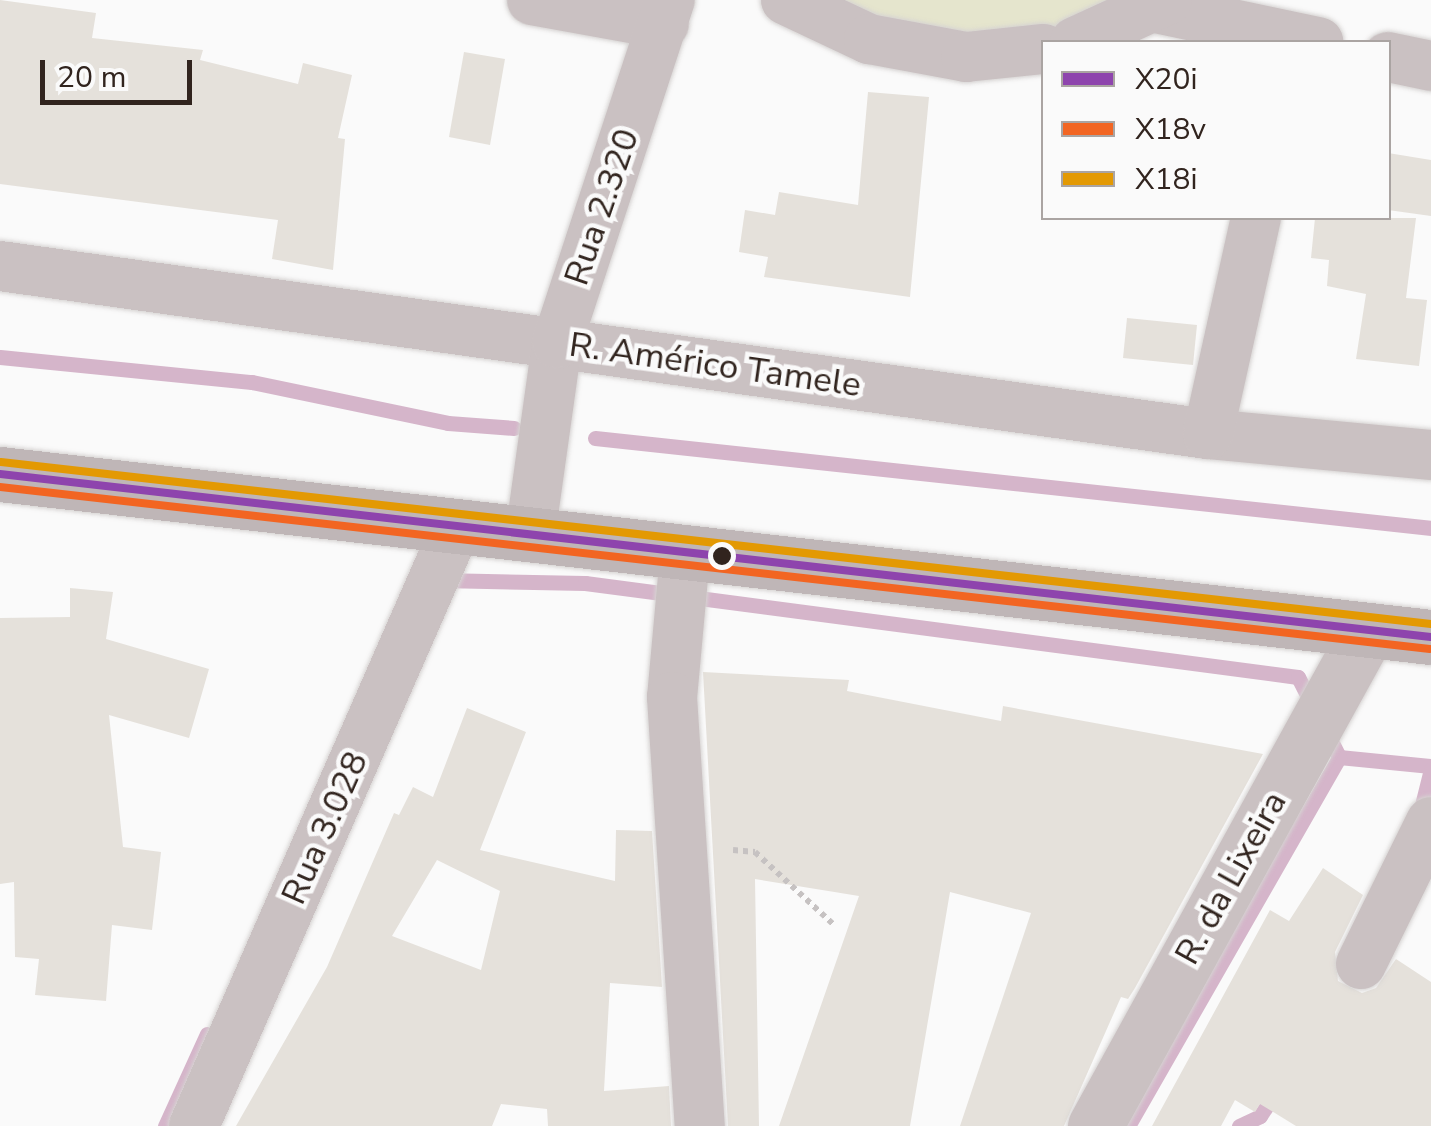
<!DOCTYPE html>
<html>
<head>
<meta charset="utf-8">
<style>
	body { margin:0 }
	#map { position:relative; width:1431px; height:1126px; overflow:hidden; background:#fafafa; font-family:"Nunito Sans",sans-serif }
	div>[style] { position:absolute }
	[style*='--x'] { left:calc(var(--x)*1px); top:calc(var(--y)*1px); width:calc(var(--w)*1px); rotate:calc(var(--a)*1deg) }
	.green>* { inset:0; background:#e5e5cd }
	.stream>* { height:15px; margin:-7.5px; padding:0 7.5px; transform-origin:7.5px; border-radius:7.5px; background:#d5b5ca }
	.building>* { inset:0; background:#e5e1db }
	.path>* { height:6px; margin-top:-3px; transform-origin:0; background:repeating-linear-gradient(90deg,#c6c2c2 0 5px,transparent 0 10px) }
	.roads { filter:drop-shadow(0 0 2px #d6d3d2) drop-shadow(0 0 2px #d6d3d2) }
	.minor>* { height:50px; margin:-25px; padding:0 25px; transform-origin:25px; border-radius:25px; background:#cac1c2 }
	.tertiary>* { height:55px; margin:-27.5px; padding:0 27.5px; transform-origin:27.5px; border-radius:27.5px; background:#cac1c2 }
	.secondary>* { height:55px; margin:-27.5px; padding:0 27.5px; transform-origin:27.5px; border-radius:27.5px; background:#bfb6b7 }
	.bus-1>* { height:8px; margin:-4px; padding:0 4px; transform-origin:4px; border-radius:4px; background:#8e44ad }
	.bus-2>* { height:8px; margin:-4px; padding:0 4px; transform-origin:4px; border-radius:4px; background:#f26522 }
	.bus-3>* { height:8px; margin:-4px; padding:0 4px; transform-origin:4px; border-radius:4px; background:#e39903 }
	.dots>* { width:28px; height:28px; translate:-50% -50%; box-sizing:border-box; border:5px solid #fafafa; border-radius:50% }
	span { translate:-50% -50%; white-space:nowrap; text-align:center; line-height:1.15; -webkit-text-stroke:9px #fafafa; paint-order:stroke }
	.street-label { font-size:35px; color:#31241e }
	.legend { position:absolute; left:1041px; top:40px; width:350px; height:180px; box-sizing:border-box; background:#fafafa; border:2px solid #aaa4a2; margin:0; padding:12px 18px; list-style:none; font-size:30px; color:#31241e }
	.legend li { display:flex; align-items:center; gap:20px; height:50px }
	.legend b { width:50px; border:2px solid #aaa4a2 }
	.scale { position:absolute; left:40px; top:60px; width:152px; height:45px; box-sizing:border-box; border:5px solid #31241e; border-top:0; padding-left:12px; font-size:30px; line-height:35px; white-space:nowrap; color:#31241e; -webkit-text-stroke:8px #fafafa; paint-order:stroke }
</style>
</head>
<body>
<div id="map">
	<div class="green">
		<i style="clip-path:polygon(814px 0,1142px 0,1060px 33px,969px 42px)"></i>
	</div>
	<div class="stream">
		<i style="--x:0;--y:357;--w:253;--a:5.7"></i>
		<i style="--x:252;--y:382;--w:200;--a:11.8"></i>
		<i style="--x:448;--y:423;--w:66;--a:4.3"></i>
		<i style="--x:595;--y:438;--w:841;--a:6.14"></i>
		<i style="--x:440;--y:580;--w:145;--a:1.2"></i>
		<i style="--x:585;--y:583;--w:719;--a:7.51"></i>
		<i style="--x:1298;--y:677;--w:33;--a:63"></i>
		<i style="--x:1326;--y:731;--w:29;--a:63"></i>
		<i style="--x:1339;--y:757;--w:92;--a:5.6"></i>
		<i style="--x:1419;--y:817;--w:49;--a:-76"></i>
		<i style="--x:165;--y:1126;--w:101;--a:-65.5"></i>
		<i style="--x:1128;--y:1126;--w:425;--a:-60.2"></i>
		<i style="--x:1239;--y:1126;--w:23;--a:-25"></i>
		<i style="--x:1260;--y:1116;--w:27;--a:-57"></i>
	</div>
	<div class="building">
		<i style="clip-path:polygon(0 0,96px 13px,92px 38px,203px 50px,200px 60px,298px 84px,303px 63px,352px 75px,338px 138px,345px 139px,333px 270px,272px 259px,278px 220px,0 184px)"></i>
		<i style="clip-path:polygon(464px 52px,505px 59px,490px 145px,449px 137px)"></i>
		<i style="clip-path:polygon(868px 92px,929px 97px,910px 297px,764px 277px,768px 257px,739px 252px,745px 210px,775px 215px,779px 192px,858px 205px)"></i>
		<i style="clip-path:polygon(1388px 153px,1431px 160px,1431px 216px,1388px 210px)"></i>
		<i style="clip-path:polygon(1315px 218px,1416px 218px,1406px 298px,1427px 300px,1419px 366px,1356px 359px,1366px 294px,1327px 286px,1329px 260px,1311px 258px)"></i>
		<i style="clip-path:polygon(1127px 318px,1197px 325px,1193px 365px,1123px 358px)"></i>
		<i style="clip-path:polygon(70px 588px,113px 592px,106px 639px,209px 669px,189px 738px,109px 715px,123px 847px,161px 852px,152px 930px,112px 925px,106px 1001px,35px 995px,39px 959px,15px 957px,14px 882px,0 884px,0 618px,70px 617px)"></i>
		<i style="clip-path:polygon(703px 672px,849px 680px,847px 691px,1001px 721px,1003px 706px,1263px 754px,1135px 988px,1128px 999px,1121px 997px,1064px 1126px,960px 1126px,1031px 913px,950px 892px,910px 1126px,779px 1126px,859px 896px,755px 879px,759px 1126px,728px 1126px)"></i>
		<i style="clip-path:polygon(evenodd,467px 708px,526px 732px,480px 850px,615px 881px,616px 830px,652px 831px,662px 987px,610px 983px,604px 1091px,669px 1086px,671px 1126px,548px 1126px,547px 1109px,501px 1104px,492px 1126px,236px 1126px,327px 967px,394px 813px,399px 815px,413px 787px,433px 797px,467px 708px,437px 860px,500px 891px,481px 970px,392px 936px,437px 860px)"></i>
		<i style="clip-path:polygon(1323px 868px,1363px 895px,1335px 952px,1338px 981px,1362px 993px,1376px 988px,1396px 959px,1431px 982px,1431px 1126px,1296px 1126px,1260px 1104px,1255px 1112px,1235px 1100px,1221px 1126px,1152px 1126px,1270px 910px,1289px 921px)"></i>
	</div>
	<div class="path">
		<i style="--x:733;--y:850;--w:22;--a:5"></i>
		<i style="--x:755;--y:852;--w:106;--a:42.7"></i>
	</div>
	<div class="roads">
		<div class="minor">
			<i style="--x:532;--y:0;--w:134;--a:10.3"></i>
			<i style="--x:786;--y:0;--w:92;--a:25.2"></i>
			<i style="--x:869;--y:39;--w:99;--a:10.5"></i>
			<i style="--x:966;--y:57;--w:78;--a:-5.9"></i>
			<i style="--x:1156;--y:8;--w:166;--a:11.9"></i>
			<i style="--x:1075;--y:42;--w:101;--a:-24.5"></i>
			<i style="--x:1388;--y:57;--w:44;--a:11.8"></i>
			<i style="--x:0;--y:266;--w:1220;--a:7.92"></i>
			<i style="--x:1208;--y:434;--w:224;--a:5.4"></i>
			<i style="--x:1208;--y:434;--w:221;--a:-77.5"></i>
			<i style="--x:530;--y:536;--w:195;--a:-82"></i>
			<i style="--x:557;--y:343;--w:361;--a:-71.8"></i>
			<i style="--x:685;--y:555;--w:143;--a:95.2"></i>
			<i style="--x:672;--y:697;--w:430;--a:86.3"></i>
			<i style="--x:1361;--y:964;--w:158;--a:-63.8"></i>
			<i style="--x:194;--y:1126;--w:651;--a:-66.35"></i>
		</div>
		<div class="tertiary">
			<i style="--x:1095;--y:1126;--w:566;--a:-61.17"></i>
		</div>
		<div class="secondary">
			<i style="--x:0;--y:474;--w:1440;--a:6.5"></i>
		</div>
	</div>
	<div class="bus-1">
		<i style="--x:0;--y:474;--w:1440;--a:6.5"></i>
	</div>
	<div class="bus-2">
		<i style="--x:0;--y:487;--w:1439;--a:6.46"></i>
	</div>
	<div class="bus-3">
		<i style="--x:1;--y:462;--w:1439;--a:6.46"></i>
	</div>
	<div class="dots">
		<i style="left:722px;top:556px;background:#31241e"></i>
	</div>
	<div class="street-label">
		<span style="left:602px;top:207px;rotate:-71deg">Rua 2.320</span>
		<span style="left:715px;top:365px;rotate:8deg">R. Américo Tamele</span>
		<span style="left:325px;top:828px;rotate:-66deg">Rua 3.028</span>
		<span style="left:1231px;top:878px;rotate:-61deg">R. da Lixeira</span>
	</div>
	<ul class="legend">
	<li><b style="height:12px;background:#8e44ad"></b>X20i</li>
	<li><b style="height:12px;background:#f26522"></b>X18v</li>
	<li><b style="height:12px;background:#e39903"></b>X18i</li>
	</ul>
	<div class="scale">20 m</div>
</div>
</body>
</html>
